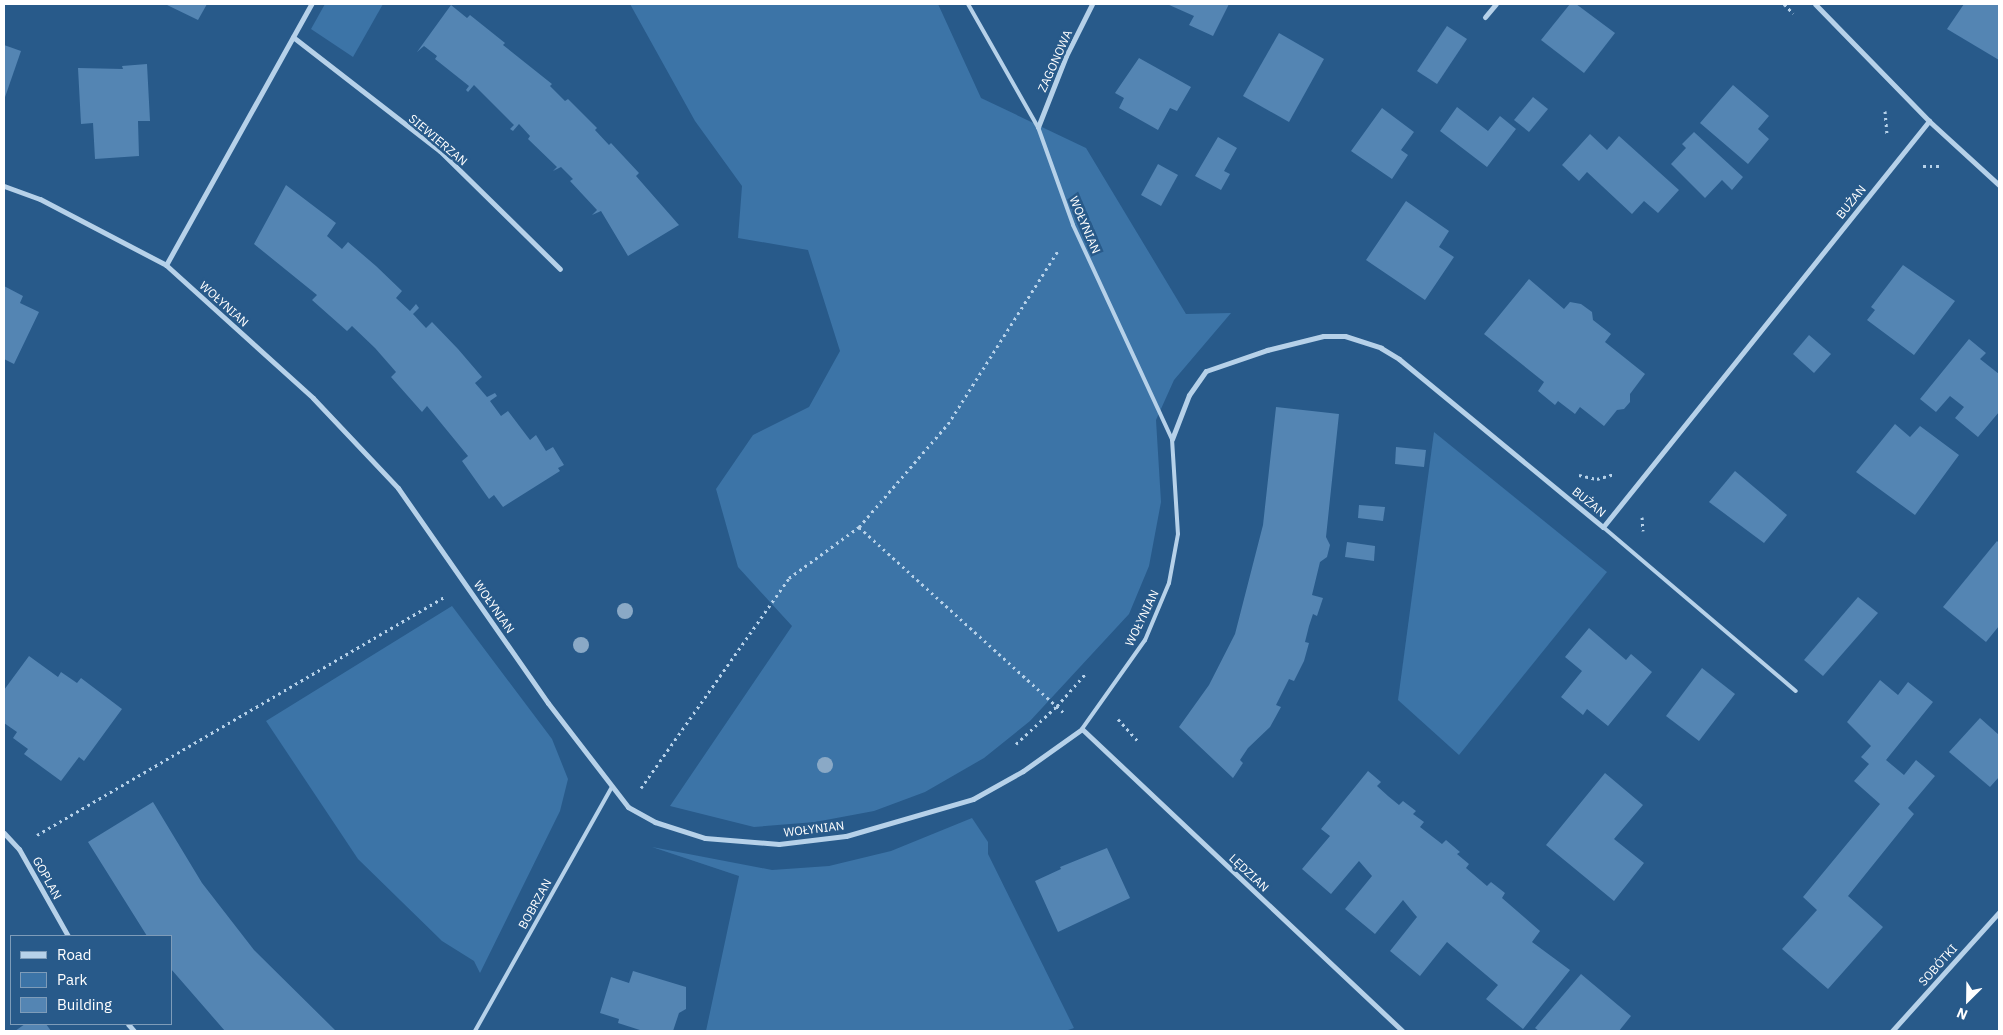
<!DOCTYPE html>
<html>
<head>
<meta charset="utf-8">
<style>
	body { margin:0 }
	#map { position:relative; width:2003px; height:1035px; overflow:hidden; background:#285a8a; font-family:"IBM Plex Sans",sans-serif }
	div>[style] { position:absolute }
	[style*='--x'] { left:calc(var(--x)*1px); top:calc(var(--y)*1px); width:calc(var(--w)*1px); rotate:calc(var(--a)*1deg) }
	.green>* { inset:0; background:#3c74a7 }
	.building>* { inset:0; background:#5485b3 }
	.path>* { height:3px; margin-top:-1.5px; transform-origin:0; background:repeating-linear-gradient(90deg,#b6d1e9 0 2.5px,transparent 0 6.5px) }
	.lane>* { height:4px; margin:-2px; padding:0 2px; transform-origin:2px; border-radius:2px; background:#b6d1e9 }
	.street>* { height:5px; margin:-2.5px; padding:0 2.5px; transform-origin:2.5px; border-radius:2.5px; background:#b6d1e9 }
	.trees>* { width:16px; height:16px; margin:-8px; border-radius:50%; background:#8aa9c6 }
	span { translate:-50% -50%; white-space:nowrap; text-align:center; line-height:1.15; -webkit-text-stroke:5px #285a8a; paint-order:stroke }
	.street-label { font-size:12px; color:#fff }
	.frame { position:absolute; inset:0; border:5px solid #fff; pointer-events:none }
	.legend { position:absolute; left:10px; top:935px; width:162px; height:90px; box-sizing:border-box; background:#285a8a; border:1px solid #7e9cb9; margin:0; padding:6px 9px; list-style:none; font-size:15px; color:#fff }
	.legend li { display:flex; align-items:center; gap:10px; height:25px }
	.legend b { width:25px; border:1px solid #7e9cb9 }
	.north { position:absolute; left:1943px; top:975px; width:50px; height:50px; -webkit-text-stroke:4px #285a8a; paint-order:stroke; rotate:203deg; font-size:14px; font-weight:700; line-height:20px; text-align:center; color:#fff }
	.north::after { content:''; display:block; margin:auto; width:18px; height:22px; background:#fff; clip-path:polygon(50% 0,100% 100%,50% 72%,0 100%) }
</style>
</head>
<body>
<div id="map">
	<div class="green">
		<i style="clip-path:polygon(325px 4px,383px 4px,353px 57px,311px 29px)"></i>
		<i style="clip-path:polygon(630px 4px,938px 4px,981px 98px,1086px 148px,1186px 314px,1231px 313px,1174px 380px,1156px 420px,1161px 502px,1149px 566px,1129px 614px,1030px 721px,984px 758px,925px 792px,874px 811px,815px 822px,754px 827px,670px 806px,792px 626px,738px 567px,716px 489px,753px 435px,809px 407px,840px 351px,808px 250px,738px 238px,742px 186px,695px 121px)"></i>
		<i style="clip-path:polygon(1434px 432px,1607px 572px,1459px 755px,1398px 700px)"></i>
		<i style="clip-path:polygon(452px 606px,552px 739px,568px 779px,560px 811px,480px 973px,474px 961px,442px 941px,358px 859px,266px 721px)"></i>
		<i style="clip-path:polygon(972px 818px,988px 842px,988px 854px,1074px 1028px,1065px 1031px,706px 1031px,739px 876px,652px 847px,772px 870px,829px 866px,891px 851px)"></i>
	</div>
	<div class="building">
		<i style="clip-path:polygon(165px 4px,207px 4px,198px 20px)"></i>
		<i style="clip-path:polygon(1167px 4px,1229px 4px,1213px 36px,1189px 25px,1194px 16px)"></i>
		<i style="clip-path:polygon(1570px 4px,1576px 4px,1615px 33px,1584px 73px,1541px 40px)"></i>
		<i style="clip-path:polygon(1964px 4px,1999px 4px,1999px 60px,1947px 29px)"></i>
		<i style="clip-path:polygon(451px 5px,467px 18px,470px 15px,505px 43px,503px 45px,552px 84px,550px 86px,565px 101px,568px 99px,597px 128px,595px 130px,609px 145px,611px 143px,639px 173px,636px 176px,679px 225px,628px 256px,601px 211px,592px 215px,597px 210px,570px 181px,573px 179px,561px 167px,553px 171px,557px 167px,528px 139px,530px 136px,519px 124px,513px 131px,510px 129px,514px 125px,474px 85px,468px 92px,466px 90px,469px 86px,435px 59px,437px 56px,424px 46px,417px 52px)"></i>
		<i style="clip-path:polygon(1447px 26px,1467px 39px,1437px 84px,1417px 71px)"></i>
		<i style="clip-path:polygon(1279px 33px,1324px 59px,1289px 122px,1243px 96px)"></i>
		<i style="clip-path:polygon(4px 45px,21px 51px,4px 100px)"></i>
		<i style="clip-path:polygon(1139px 58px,1191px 87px,1177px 111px,1170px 108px,1158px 130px,1119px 108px,1124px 98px,1115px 93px)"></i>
		<i style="clip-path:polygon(147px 64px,150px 121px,138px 121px,139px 156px,95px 159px,93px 123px,81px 124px,78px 68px,123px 69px,122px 66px)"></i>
		<i style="clip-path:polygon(1733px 85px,1769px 116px,1758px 129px,1769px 139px,1748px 164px,1700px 123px)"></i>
		<i style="clip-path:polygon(1533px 97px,1548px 109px,1529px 132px,1514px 120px)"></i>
		<i style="clip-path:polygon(1457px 107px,1488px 131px,1500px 116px,1516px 129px,1487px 167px,1440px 131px)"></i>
		<i style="clip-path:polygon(1382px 108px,1414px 132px,1401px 150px,1408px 155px,1392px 179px,1351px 151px)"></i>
		<i style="clip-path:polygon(1694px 132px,1743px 177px,1732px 190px,1722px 180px,1705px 198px,1671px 164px,1686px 148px,1682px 144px)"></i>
		<i style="clip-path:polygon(1590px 134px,1607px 150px,1619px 136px,1679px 190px,1658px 213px,1644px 201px,1632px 214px,1587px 172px,1579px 181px,1562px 165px)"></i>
		<i style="clip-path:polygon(1218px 137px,1237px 148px,1224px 171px,1230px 174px,1221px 190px,1195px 176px)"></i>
		<i style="clip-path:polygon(1158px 164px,1178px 175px,1161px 206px,1141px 195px)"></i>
		<i style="clip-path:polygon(286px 185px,336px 223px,327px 236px,342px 249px,348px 242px,376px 266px,402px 291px,396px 298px,410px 311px,416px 304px,419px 308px,413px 314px,426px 328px,432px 322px,458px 349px,482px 377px,475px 383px,487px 397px,495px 393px,497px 396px,490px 401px,501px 416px,508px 411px,530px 440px,536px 435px,546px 451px,553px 447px,564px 465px,558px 468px,560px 471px,503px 507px,494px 495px,489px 499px,462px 461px,468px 456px,427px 406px,422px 412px,391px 377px,396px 372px,375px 348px,352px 326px,347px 331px,312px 300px,317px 295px,254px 244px)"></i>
		<i style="clip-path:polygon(1406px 201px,1449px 231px,1439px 247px,1454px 257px,1425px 300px,1366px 260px)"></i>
		<i style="clip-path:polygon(1903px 265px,1955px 301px,1914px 355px,1867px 320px,1875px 310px,1871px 307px)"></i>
		<i style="clip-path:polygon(1529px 279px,1564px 309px,1570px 302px,1581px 304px,1592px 312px,1593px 320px,1611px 334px,1605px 342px,1645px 374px,1630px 394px,1630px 402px,1624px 409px,1617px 410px,1604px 426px,1580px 407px,1575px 414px,1558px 401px,1555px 405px,1538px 391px,1544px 382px,1484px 334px)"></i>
		<i style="clip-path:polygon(4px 286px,23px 296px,20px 303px,39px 312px,14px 364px,4px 359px)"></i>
		<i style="clip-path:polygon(1809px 335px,1831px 354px,1814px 373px,1793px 354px)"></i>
		<i style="clip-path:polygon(1969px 339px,1986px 353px,1980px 359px,1999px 374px,1999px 412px,1978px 437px,1955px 418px,1964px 407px,1950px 396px,1936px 412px,1920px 399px)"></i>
		<i style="clip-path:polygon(1276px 407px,1339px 414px,1326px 537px,1330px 545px,1327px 557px,1320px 562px,1312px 595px,1323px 598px,1317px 616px,1313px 614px,1309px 626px,1305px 642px,1309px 643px,1304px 661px,1294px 681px,1289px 679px,1276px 705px,1281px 707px,1270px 727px,1248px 748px,1240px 760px,1243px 763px,1233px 778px,1179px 727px,1209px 685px,1235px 634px,1263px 525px)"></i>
		<i style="clip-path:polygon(1895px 424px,1910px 437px,1920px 426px,1959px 455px,1915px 515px,1856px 472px)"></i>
		<i style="clip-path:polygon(1396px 447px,1426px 450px,1424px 467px,1395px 464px)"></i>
		<i style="clip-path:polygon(1735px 471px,1787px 515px,1764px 543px,1709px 502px)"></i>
		<i style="clip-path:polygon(1359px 505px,1385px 507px,1383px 521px,1358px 518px)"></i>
		<i style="clip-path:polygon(1997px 541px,1999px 543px,1999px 626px,1986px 642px,1943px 607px)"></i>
		<i style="clip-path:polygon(1347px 542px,1375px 546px,1374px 561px,1345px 557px)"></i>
		<i style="clip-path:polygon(1858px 597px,1878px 613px,1823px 676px,1804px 660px)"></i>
		<i style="clip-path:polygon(1589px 628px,1626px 660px,1631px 654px,1652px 672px,1608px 726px,1587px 709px,1583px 715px,1561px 697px,1582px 671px,1565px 657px)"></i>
		<i style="clip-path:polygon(29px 656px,58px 677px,61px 672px,77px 683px,81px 678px,122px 709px,84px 761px,79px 757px,61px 781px,24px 754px,28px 749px,13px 738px,17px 732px,4px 723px,4px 690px)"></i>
		<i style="clip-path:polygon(1702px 668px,1735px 694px,1699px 741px,1666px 716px)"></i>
		<i style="clip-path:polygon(1880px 680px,1898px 695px,1908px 682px,1933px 702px,1886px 760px,1904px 775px,1916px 760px,1935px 776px,1908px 808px,1914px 814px,1848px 896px,1883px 927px,1828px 989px,1782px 949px,1817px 910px,1803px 897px,1880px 804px,1854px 781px,1869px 764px,1861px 757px,1871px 746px,1847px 722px)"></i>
		<i style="clip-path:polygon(1980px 718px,1999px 735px,1999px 777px,1990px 787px,1949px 752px)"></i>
		<i style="clip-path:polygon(1368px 771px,1381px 782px,1377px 786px,1388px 796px,1399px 805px,1403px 801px,1416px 811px,1413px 814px,1424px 822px,1420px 827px,1442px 844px,1446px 840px,1460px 852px,1457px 854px,1469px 864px,1466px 868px,1487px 886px,1491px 882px,1505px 893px,1502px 898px,1540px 931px,1532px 942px,1570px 970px,1523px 1029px,1486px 999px,1498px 985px,1447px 942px,1420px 976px,1390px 951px,1417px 917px,1403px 900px,1375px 934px,1345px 909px,1372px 876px,1359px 861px,1331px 894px,1302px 869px,1330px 836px,1321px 829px)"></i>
		<i style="clip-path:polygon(1605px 773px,1643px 805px,1614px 839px,1644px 863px,1614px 901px,1546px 845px)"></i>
		<i style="clip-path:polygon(153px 802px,202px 883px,254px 950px,336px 1031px,225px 1031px,171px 969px,171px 936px,147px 936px,88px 842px)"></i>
		<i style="clip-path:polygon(1107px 848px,1130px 898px,1058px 932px,1035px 881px,1061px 869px,1060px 867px)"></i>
		<i style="clip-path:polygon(633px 971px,686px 987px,686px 1009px,679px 1013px,673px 1031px,643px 1031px,618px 1023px,619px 1019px,600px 1013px,611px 977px,629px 983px)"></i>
		<i style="clip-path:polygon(1581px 974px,1631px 1016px,1619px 1031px,1539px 1031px,1535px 1028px)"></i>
		<i style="clip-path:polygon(25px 1024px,46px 1024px,51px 1031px,15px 1031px)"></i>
	</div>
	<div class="path">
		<i style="--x:1784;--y:4;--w:13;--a:45"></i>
		<i style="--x:1885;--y:111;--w:24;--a:85"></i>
		<i style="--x:1923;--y:166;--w:18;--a:0"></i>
		<i style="--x:1579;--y:475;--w:18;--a:13"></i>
		<i style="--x:1597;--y:479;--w:18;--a:-16"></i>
		<i style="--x:1642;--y:517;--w:14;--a:86"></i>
		<i style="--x:859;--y:527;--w:278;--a:42.2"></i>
		<i style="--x:1118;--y:719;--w:31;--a:48"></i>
		<i style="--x:1016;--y:744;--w:56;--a:-42.8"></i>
		<i style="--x:1057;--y:706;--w:45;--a:-48.6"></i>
		<i style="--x:641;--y:788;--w:257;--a:-54.8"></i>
		<i style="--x:789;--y:578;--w:87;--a:-36.1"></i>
		<i style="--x:859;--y:527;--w:136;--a:-49.2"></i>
		<i style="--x:948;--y:424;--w:207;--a:-57.6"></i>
		<i style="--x:37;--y:835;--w:474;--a:-30.3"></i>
	</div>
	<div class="lane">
		<i style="--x:968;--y:4;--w:142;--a:60.4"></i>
		<i style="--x:1038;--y:127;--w:104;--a:70.3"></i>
		<i style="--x:1073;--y:225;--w:236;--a:65.2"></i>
		<i style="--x:1172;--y:439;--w:95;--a:86.4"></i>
		<i style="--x:1178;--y:534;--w:50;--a:100.4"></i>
		<i style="--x:1169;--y:583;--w:62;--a:112.8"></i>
		<i style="--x:1145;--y:640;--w:109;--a:125.3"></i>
		<i style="--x:1603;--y:527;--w:253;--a:40.4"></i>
		<i style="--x:475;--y:1031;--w:280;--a:-60.7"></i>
	</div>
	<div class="street">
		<i style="--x:1815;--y:4;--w:163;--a:45.7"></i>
		<i style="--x:1929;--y:121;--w:95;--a:42.4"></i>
		<i style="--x:1485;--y:17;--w:17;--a:-50"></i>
		<i style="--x:293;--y:37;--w:186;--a:37.8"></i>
		<i style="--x:440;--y:151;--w:168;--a:44.5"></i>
		<i style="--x:1038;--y:127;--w:76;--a:-68.5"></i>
		<i style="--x:1066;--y:56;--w:58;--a:-63.4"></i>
		<i style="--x:4;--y:186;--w:38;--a:20"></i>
		<i style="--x:40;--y:199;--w:142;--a:27.6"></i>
		<i style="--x:166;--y:265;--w:198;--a:42.1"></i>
		<i style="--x:313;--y:398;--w:124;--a:46.6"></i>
		<i style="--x:398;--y:488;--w:262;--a:55.1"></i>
		<i style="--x:548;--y:703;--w:131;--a:52.4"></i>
		<i style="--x:628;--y:807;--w:31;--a:29"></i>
		<i style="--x:655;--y:822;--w:52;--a:17.7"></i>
		<i style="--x:705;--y:838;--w:74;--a:4.6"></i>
		<i style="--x:779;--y:844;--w:67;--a:-6.8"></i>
		<i style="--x:846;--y:836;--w:132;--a:-16.2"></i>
		<i style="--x:973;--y:799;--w:57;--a:-29.2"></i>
		<i style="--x:1023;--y:771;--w:72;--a:-35.4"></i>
		<i style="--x:1082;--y:729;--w:440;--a:43.3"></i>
		<i style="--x:166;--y:265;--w:299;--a:-60.9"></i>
		<i style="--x:1172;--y:439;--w:47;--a:-68.9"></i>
		<i style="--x:1189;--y:395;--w:29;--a:-55"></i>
		<i style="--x:1206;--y:371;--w:65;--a:-19"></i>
		<i style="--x:1267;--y:350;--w:58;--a:-14"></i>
		<i style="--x:1323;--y:336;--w:22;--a:0"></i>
		<i style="--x:1345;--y:336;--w:38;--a:18"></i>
		<i style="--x:1381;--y:348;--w:21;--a:31"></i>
		<i style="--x:1399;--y:359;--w:264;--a:39.5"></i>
		<i style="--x:1603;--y:527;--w:521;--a:-51.24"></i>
		<i style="--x:4;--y:833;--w:22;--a:47"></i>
		<i style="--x:19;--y:849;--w:100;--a:60.6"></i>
		<i style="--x:128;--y:1024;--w:9;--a:49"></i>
		<i style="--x:1892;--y:1031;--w:160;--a:-48"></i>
	</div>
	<div class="trees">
		<i style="left:625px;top:611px"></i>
		<i style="left:581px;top:645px"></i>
		<i style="left:825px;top:765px"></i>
	</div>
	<div class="street-label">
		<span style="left:1055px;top:61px;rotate:-66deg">ZAGONOWA</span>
		<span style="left:438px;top:140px;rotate:40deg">SIEWIERZAN</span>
		<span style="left:1851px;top:202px;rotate:-51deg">BUŻAN</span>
		<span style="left:1085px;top:225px;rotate:67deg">WOŁYNIAN</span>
		<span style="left:224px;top:304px;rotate:42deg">WOŁYNIAN</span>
		<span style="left:1589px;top:502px;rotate:39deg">BUŻAN</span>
		<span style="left:494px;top:607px;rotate:55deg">WOŁYNIAN</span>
		<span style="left:1142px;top:618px;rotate:-64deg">WOŁYNIAN</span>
		<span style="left:814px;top:829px;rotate:-7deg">WOŁYNIAN</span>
		<span style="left:1249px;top:873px;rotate:43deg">LĘDZIAN</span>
		<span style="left:47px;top:878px;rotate:61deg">GOPLAN</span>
		<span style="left:535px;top:904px;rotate:-61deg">BOBRZAN</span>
		<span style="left:1938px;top:965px;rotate:-48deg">SOBÓTKI</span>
	</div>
	<div class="frame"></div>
	<ul class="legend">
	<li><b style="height:6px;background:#b6d1e9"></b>Road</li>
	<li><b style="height:14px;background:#3c74a7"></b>Park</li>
	<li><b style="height:14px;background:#5485b3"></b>Building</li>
	</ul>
	<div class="north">N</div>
</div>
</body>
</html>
